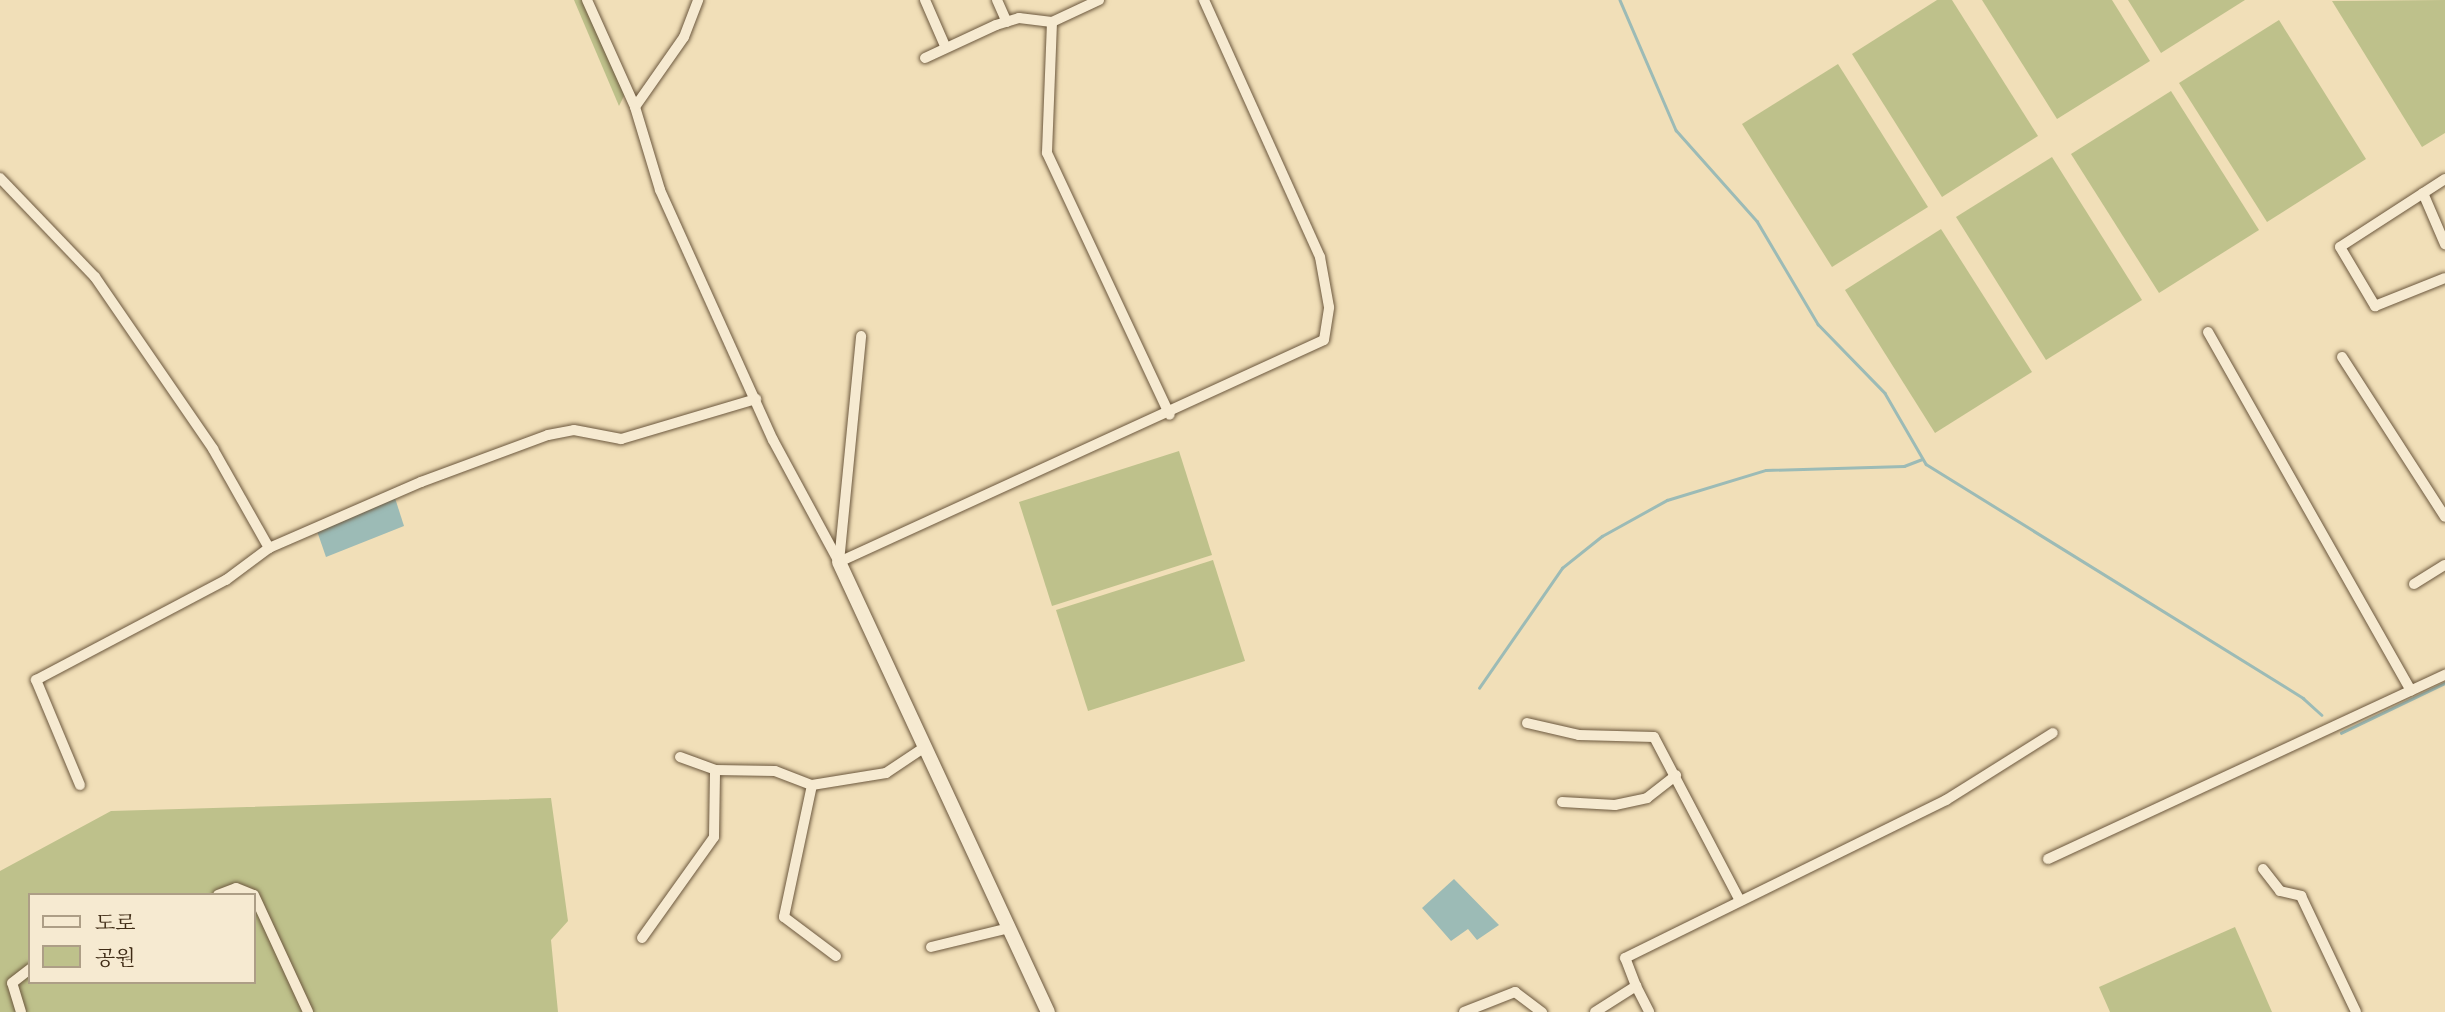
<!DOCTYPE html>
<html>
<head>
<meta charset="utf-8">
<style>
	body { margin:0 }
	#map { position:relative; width:2445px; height:1012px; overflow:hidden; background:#f1dfb8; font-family:Alegreya,"Noto Serif KR",serif }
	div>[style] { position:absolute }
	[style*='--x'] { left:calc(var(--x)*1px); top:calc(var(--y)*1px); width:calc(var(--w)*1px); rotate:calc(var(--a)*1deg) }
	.green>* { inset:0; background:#bec18b }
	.water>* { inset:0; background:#9cbbb6 }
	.stream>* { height:2.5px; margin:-1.25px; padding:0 1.25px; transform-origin:1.25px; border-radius:1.25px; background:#9cbbb6 }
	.roads { filter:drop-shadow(0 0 2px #6c583e) drop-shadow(0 0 2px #6c583e) }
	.street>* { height:10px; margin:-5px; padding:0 5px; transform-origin:5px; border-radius:5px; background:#f6ead1 }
	.secondary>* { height:14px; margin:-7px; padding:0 7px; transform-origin:7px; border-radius:7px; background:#f6ead1 }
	span { translate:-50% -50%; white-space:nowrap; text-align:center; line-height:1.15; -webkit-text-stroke:6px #f6ead1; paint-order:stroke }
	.legend { position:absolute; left:28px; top:893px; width:228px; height:91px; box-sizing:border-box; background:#f6ead1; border:2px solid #ad9e86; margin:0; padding:9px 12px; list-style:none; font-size:21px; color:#3f2b15 }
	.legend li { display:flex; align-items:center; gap:14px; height:35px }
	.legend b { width:35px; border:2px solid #ad9e86 }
</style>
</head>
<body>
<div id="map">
	<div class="green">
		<i style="clip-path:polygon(574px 0,582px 0,625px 94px,619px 106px)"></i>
		<i style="clip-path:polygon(1937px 0,1952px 0,2038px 136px,1942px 197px,1852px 54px)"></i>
		<i style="clip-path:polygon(1982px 0,2112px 0,2150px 61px,2057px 119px)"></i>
		<i style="clip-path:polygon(2128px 0,2245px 0,2161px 53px)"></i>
		<i style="clip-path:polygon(2445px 0,2445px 133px,2422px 147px,2332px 1px)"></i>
		<i style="clip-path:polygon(2279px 20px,2366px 159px,2267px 222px,2179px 83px)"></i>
		<i style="clip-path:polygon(1838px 64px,1928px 207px,1832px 267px,1742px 124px)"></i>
		<i style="clip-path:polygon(2171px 91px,2259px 230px,2159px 293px,2071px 154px)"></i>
		<i style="clip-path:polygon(2052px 157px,2142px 300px,2046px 360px,1956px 217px)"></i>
		<i style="clip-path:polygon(1941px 229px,2032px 372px,1935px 433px,1845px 290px)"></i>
		<i style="clip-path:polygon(1179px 451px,1212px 555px,1052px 606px,1019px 502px)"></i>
		<i style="clip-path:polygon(1213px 560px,1245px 661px,1088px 711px,1056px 610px)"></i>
		<i style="clip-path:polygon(evenodd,551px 798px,568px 921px,551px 940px,558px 1012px,0 1012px,0 871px,111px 811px,551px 798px,30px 895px,254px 895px,254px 982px,30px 982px,30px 895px)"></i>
		<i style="clip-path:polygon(2235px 927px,2272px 1012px,2110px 1012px,2099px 987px)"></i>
	</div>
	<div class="water">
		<i style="clip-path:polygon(395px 498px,404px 526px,326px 557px,317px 531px)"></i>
		<i style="clip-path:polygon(1454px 879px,1499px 925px,1477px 940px,1468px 929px,1451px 941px,1422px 908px)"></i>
	</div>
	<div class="stream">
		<i style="--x:1620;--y:0;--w:142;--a:66.7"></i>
		<i style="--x:1676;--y:130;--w:122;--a:48.3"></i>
		<i style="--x:1757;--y:221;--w:120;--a:59.4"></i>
		<i style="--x:1818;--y:324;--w:96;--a:45.8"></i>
		<i style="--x:1885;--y:393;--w:82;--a:60"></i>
		<i style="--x:1926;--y:464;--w:444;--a:31.8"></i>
		<i style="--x:2303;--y:698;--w:25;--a:42"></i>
		<i style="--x:1479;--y:688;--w:146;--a:-55.3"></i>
		<i style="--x:1562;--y:568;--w:51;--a:-38.7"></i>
		<i style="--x:1602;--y:536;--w:74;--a:-29"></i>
		<i style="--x:1667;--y:500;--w:103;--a:-16.9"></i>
		<i style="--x:1766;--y:470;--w:138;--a:-1.7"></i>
		<i style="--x:1904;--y:466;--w:19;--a:-21"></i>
		<i style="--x:2341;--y:733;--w:115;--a:-25.7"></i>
	</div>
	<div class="roads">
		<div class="street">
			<i style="--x:587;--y:0;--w:117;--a:65.8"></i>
			<i style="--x:635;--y:107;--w:87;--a:73.2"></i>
			<i style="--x:660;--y:190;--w:274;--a:65.7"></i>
			<i style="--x:773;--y:440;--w:139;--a:61.6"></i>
			<i style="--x:925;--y:0;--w:52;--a:66.4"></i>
			<i style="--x:997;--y:0;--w:24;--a:66"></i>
			<i style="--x:1052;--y:22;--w:131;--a:92.2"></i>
			<i style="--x:1047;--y:153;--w:289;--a:64.9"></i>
			<i style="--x:925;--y:58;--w:78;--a:-24.9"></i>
			<i style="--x:996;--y:25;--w:24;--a:-17"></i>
			<i style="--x:1019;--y:18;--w:33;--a:7"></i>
			<i style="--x:1052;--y:22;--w:52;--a:-25.1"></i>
			<i style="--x:635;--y:107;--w:85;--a:-55"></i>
			<i style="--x:684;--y:37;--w:40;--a:-69"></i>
			<i style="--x:0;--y:178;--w:137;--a:46.2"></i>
			<i style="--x:95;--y:277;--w:209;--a:55.5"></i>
			<i style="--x:213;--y:449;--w:114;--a:60.5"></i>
			<i style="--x:2445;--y:179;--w:125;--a:147.1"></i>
			<i style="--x:2340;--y:247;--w:69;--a:59.3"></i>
			<i style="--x:2375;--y:306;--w:75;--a:-21.8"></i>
			<i style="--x:2423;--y:193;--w:56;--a:66.7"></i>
			<i style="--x:2208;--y:332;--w:412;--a:60.5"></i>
			<i style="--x:2342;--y:357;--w:190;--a:57.2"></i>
			<i style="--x:839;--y:562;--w:533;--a:-24.6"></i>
			<i style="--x:1324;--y:340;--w:33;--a:-81"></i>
			<i style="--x:1329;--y:307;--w:51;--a:-100.2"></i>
			<i style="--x:1320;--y:257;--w:282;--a:-114.3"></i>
			<i style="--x:839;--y:562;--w:227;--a:-84.4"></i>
			<i style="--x:2414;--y:584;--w:36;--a:-32"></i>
			<i style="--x:1527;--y:723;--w:53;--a:13"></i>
			<i style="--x:1579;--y:735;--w:75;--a:1.5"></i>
			<i style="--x:1654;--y:737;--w:185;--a:62.3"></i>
			<i style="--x:680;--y:757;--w:37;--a:20"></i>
			<i style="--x:715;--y:770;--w:60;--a:1"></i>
			<i style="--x:775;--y:771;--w:40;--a:21"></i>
			<i style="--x:812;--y:785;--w:75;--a:-9.2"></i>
			<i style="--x:886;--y:773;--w:47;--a:-33.7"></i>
			<i style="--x:80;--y:785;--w:114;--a:-112.7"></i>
			<i style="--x:36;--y:680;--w:215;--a:-27.8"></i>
			<i style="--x:226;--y:580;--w:54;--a:-36.7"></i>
			<i style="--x:269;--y:548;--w:166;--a:-23.5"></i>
			<i style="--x:421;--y:482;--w:135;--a:-20.3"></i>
			<i style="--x:548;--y:435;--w:26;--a:-11"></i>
			<i style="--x:574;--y:430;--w:48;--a:10.8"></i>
			<i style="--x:621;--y:439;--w:141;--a:-16.5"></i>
			<i style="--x:812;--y:785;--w:135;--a:102"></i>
			<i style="--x:784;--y:917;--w:65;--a:36.9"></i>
			<i style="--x:1562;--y:802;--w:53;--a:3.2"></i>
			<i style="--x:1615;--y:805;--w:33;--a:-12"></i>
			<i style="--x:1647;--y:798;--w:37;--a:-38"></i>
			<i style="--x:2048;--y:859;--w:438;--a:-24.9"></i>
			<i style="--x:2263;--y:869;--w:28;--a:52"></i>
			<i style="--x:2280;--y:891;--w:22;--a:13"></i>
			<i style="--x:2301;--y:896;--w:128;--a:64.6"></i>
			<i style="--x:218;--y:895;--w:19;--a:-21"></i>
			<i style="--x:236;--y:888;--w:18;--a:22"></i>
			<i style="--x:254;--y:895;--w:129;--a:65.2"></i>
			<i style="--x:642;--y:938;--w:124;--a:-54.5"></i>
			<i style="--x:714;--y:837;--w:67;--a:-89.1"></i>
			<i style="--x:931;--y:947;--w:80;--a:-13.7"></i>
			<i style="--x:1636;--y:986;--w:29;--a:63"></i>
			<i style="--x:21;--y:1012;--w:30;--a:-107"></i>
			<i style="--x:12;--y:983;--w:23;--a:-38"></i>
			<i style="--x:1464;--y:1012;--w:55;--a:-21.4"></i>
			<i style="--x:1515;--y:992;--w:34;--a:37"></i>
			<i style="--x:1595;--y:1012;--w:49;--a:-32.4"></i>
			<i style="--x:1636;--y:986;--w:30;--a:-111"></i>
			<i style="--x:1625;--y:958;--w:358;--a:-26.2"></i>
			<i style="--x:1946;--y:800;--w:126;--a:-32.1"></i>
		</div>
		<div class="secondary">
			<i style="--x:839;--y:562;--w:496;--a:65.1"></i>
		</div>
	</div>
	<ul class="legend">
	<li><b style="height:9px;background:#f6ead1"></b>도로</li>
	<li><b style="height:19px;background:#bec18b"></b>공원</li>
	</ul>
</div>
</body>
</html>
